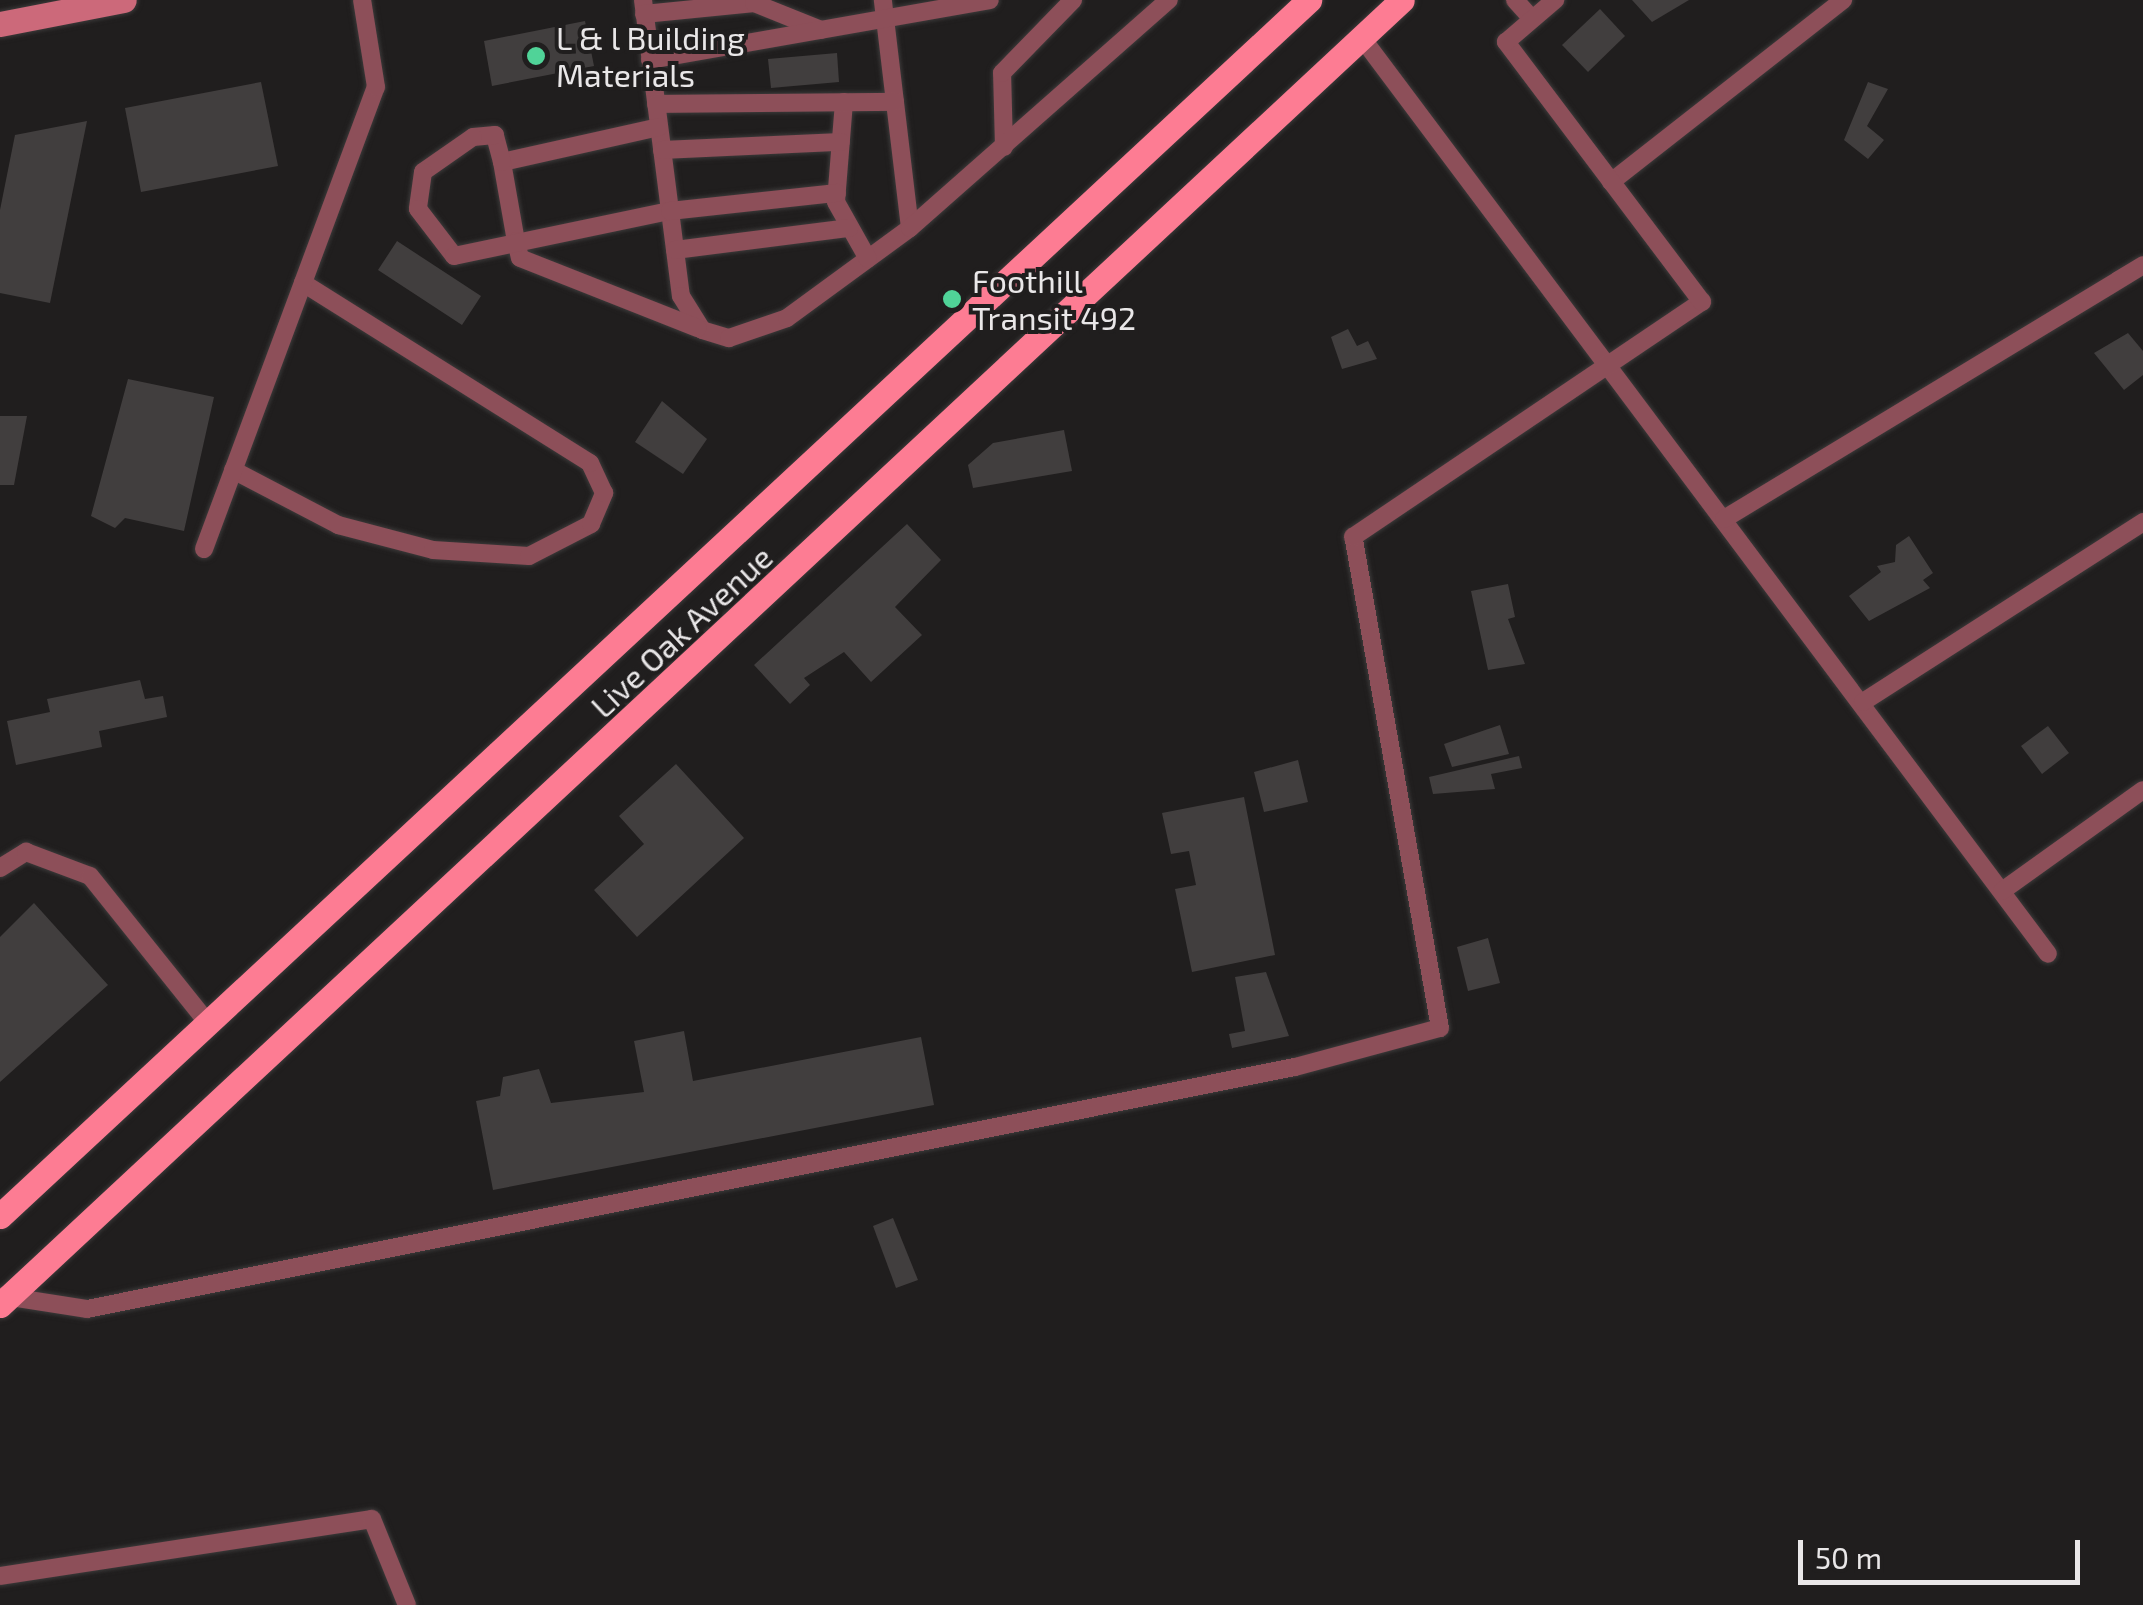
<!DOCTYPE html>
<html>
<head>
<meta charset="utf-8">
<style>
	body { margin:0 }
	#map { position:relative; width:2143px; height:1605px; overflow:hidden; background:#201e1e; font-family:"Exo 2",sans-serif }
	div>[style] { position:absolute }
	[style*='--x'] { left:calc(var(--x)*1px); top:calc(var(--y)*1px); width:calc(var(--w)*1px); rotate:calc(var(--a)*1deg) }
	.building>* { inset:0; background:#413e3e }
	.roads { filter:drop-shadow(0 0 2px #3c3a3a) drop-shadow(0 0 2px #3c3a3a) }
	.lane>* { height:18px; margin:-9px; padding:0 9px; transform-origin:9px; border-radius:9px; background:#8d4f59 }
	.secondary>* { height:25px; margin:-12.5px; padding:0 12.5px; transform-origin:12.5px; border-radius:12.5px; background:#cc697a }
	.primary>* { height:25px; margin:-12.5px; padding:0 12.5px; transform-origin:12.5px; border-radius:12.5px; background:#fd7c93 }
	.dots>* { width:28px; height:28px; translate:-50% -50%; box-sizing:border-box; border:5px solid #201e1e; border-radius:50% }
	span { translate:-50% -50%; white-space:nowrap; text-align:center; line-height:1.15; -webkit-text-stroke:8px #201e1e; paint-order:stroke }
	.poi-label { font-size:32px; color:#e9e7e8 }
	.left { translate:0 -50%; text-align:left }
	.street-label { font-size:32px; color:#e9e7e8 }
	.scale { position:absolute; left:1798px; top:1540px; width:282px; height:45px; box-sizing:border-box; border:5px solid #e9e7e8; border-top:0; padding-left:12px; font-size:30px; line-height:35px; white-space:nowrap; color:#e9e7e8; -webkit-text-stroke:8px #201e1e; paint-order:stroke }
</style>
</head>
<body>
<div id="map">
	<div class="building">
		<i style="clip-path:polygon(1632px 0,1689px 0,1652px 22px)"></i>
		<i style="clip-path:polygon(1600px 9px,1625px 36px,1588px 72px,1562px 45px)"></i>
		<i style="clip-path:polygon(585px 21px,594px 66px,492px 86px,484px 41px)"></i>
		<i style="clip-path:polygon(837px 53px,839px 82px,771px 88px,768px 59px)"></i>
		<i style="clip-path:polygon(261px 82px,278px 166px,141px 192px,125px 108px)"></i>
		<i style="clip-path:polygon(1868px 82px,1888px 89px,1867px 126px,1884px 140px,1868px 159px,1844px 140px)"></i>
		<i style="clip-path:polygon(87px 121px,50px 303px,0 293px,0 210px,15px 135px)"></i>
		<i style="clip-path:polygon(397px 241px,481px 296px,462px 325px,378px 270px)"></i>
		<i style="clip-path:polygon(1348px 329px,1357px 346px,1368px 341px,1377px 359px,1342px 369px,1331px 337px)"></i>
		<i style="clip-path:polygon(2128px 333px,2143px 351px,2143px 375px,2124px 390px,2094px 353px)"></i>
		<i style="clip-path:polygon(128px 379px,214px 397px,184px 531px,125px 518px,115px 528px,91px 516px)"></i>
		<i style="clip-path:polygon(662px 401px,707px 439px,683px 474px,635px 442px)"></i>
		<i style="clip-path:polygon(0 416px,27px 416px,14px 485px,0 485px)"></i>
		<i style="clip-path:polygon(1064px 430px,1072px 471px,973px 488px,968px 465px,993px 443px)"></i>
		<i style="clip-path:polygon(907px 524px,941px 560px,895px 607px,922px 635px,871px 682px,844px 652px,804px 678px,810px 685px,790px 704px,754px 665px)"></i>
		<i style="clip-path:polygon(1909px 536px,1933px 573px,1923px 580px,1930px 588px,1869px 621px,1849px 596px,1881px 572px,1877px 566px,1895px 562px,1896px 545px)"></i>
		<i style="clip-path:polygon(1508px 584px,1515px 617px,1508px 619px,1525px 664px,1488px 670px,1471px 591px)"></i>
		<i style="clip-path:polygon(140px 680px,145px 699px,163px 696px,167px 717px,99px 731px,102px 747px,16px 765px,7px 721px,50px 712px,47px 699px)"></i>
		<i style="clip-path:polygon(1500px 725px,1509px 754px,1452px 767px,1444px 744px)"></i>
		<i style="clip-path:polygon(2048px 726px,2069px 753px,2042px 774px,2021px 746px)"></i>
		<i style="clip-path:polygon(1519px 756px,1522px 768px,1491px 774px,1495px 789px,1433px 794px,1429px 777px)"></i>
		<i style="clip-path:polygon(1298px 760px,1308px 802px,1264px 812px,1254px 772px)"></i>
		<i style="clip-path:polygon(676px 764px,744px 838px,637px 937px,594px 890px,644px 844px,619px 816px)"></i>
		<i style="clip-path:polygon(1244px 797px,1275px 955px,1192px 972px,1175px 889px,1196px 885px,1189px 851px,1171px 854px,1162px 813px)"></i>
		<i style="clip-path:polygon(34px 903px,108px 985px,0 1082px,0 937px)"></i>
		<i style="clip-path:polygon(1488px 938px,1500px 983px,1468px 991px,1457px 947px)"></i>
		<i style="clip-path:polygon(1266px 972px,1289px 1036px,1232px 1048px,1229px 1034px,1245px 1031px,1235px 977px)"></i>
		<i style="clip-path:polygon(684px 1031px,693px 1081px,921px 1037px,934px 1105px,493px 1190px,476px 1101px,500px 1096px,503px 1077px,539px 1069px,551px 1103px,644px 1092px,634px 1041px)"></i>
		<i style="clip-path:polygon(893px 1218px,918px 1280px,896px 1288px,873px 1226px)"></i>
	</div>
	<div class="roads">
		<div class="lane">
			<i style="--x:643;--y:0;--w:298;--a:82.7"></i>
			<i style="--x:681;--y:296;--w:40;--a:58"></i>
			<i style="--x:702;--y:330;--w:28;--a:17"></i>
			<i style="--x:729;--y:338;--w:61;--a:-19"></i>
			<i style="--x:787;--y:318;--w:152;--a:-36.2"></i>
			<i style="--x:910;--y:228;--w:230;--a:-96.8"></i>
			<i style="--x:1515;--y:0;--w:25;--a:48"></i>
			<i style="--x:644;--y:14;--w:111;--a:-5.7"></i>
			<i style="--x:754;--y:3;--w:72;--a:21.9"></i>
			<i style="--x:1362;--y:38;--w:1144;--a:53.17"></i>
			<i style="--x:650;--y:60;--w:345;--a:-10"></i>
			<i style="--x:844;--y:102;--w:100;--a:94.6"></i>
			<i style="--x:836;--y:202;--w:65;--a:60.7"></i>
			<i style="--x:656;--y:104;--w:239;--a:-0.5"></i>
			<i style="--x:659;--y:127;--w:161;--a:167.4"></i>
			<i style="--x:502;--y:162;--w:80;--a:80"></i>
			<i style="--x:516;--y:241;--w:17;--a:77"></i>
			<i style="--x:520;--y:258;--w:191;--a:21.5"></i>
			<i style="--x:1004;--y:147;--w:74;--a:-91.5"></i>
			<i style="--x:1002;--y:73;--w:102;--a:-45.8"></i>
			<i style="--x:662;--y:150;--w:179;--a:-2.6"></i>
			<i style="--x:502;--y:162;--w:28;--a:-105"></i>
			<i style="--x:495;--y:135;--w:22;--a:175"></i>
			<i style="--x:473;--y:137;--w:61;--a:145"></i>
			<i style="--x:423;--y:172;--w:37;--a:98"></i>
			<i style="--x:418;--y:209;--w:59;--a:52.5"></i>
			<i style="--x:454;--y:256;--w:221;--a:-11.8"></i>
			<i style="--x:670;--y:211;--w:168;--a:-6.2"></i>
			<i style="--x:1611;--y:182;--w:295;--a:-38.1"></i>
			<i style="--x:910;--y:228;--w:345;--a:-41.4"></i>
			<i style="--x:675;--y:250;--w:176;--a:-7.2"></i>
			<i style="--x:233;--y:470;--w:119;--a:27.6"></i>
			<i style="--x:338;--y:525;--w:98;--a:14.7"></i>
			<i style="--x:433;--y:550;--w:96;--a:3.6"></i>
			<i style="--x:529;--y:556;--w:70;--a:-27.3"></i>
			<i style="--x:591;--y:524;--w:34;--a:-67"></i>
			<i style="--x:604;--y:493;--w:33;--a:-115"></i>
			<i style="--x:590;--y:463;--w:339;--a:-147.9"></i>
			<i style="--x:1724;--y:519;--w:490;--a:-31.2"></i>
			<i style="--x:204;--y:549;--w:493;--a:-69.6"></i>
			<i style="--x:376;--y:87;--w:88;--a:-99.1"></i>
			<i style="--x:1863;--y:702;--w:333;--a:-32.7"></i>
			<i style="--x:0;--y:868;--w:31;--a:-32"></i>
			<i style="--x:26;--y:852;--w:68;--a:20.6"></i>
			<i style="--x:90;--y:876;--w:186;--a:51.3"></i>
			<i style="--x:2002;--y:891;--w:173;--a:-35.6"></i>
			<i style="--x:4;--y:1296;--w:84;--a:8.9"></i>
			<i style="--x:87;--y:1309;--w:1232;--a:-11.33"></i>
			<i style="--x:1295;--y:1067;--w:150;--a:-15.1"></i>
			<i style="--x:1440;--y:1028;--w:499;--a:-100"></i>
			<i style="--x:1353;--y:537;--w:421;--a:-34"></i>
			<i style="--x:1702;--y:302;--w:326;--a:-127"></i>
			<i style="--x:1506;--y:42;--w:65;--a:-40.6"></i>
			<i style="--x:0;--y:1576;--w:376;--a:-8.7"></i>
			<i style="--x:372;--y:1519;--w:93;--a:67.9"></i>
		</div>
		<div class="secondary">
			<i style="--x:0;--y:24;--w:126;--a:-11"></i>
		</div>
		<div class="primary">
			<i style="--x:0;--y:1216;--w:1787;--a:-42.89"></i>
			<i style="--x:0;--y:1305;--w:1915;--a:-42.95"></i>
		</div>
	</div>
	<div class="dots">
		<i style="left:536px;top:56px;background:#50d398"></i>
		<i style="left:952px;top:299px;background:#50d398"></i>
	</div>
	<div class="poi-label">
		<span class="left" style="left:556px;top:56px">L &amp; l Building<br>Materials</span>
		<span class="left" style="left:972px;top:299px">Foothill<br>Transit 492</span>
	</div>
	<div class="street-label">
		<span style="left:681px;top:631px;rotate:-43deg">Live Oak Avenue</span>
	</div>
	<div class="scale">50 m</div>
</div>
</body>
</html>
